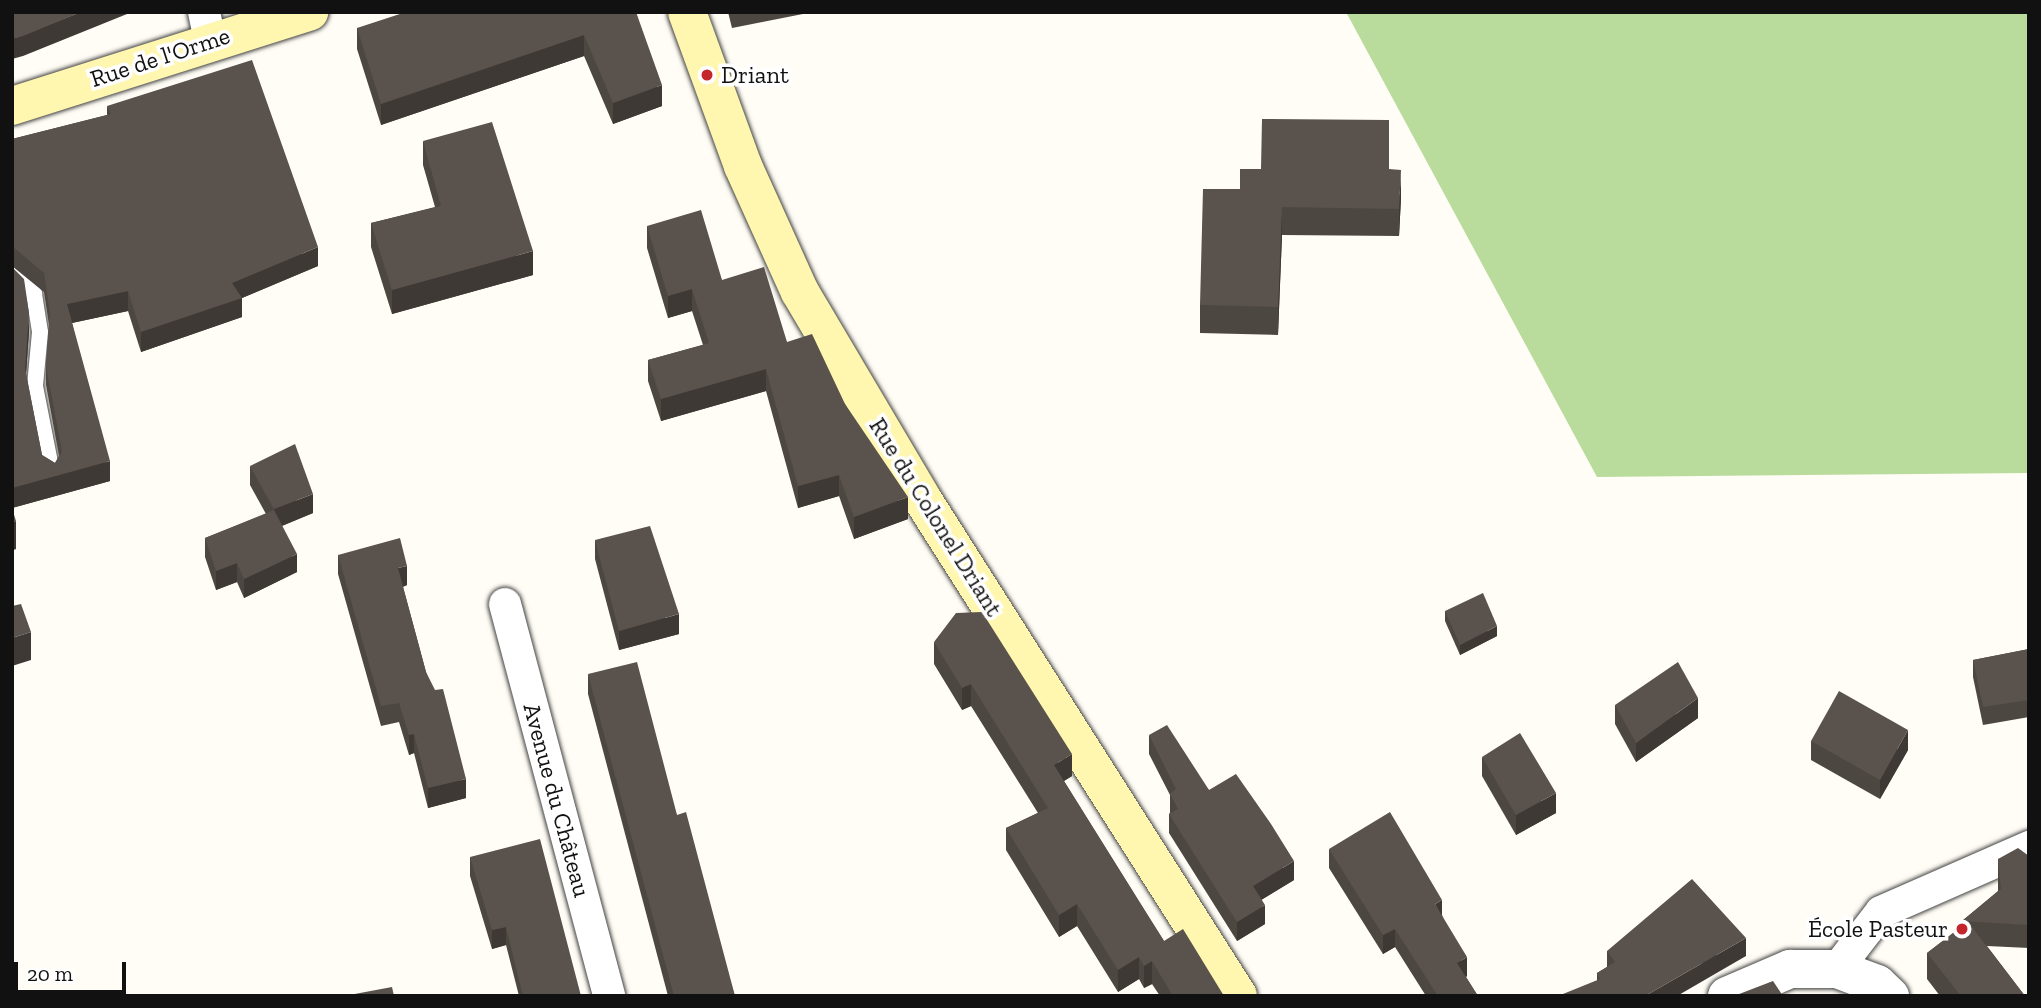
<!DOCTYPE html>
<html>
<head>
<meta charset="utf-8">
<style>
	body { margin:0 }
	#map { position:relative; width:2041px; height:1008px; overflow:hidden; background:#fffdf5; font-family:"Zilla Slab",serif }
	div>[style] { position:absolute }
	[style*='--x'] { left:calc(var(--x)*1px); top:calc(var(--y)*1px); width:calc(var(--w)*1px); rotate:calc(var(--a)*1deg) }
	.forest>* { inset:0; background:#b9dc9c }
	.roads { filter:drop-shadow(0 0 2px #444) drop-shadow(0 0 2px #444) }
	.service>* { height:16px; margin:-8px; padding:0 8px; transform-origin:8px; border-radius:8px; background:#fff }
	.minor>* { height:32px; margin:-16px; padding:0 16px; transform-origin:16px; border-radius:16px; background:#fff }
	.tertiary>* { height:38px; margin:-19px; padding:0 19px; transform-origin:19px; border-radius:19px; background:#fff }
	.secondary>* { height:38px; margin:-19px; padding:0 19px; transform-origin:19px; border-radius:19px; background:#fff6b0 }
	.wall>* { inset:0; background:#4d4742 }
	.shaded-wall>* { inset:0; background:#3f3936 }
	.building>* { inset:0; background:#5a524d }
	.dots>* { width:19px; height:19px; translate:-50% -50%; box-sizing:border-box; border:4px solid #fff; border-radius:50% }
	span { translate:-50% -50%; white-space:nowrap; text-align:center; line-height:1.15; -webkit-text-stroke:7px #fff; paint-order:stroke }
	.street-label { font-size:24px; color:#111 }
	.poi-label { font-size:24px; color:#111 }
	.left { translate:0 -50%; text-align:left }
	.right { translate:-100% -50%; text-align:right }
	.frame { position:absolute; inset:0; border:14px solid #111; pointer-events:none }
	.scale { position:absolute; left:14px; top:962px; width:112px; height:32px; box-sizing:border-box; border:4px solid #111; border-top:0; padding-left:9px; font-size:21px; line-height:24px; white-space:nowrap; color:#111; -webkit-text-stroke:5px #fff; paint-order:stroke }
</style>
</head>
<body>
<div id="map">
	<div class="forest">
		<i style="clip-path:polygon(1346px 12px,2029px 12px,2029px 473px,1597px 477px)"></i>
	</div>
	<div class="roads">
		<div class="service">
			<i style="--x:12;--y:274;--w:30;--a:42"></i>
			<i style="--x:34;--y:294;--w:38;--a:81"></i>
			<i style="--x:40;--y:332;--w:54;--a:95.3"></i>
			<i style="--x:35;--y:386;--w:89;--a:78.9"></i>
		</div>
		<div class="minor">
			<i style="--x:204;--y:12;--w:30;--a:78"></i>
			<i style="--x:505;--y:604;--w:406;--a:75.1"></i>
			<i style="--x:1837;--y:969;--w:72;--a:-52.3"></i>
			<i style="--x:1881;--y:912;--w:162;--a:-23.7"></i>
		</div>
		<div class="tertiary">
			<i style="--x:1727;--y:996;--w:69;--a:-23.2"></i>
			<i style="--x:1790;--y:969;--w:47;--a:0"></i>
			<i style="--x:1837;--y:969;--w:43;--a:20.6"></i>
			<i style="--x:1877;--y:984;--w:18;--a:43"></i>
		</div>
		<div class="secondary">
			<i style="--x:687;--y:12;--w:164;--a:70"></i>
			<i style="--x:743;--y:166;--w:138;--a:65.7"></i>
			<i style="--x:800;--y:292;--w:238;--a:59.4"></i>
			<i style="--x:921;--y:497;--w:591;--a:57.57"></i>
			<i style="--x:12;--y:106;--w:312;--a:-17.6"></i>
		</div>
	</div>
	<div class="wall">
		<i style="clip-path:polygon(636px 12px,662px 106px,613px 124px,584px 56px,381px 125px,357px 49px,357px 28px)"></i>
		<i style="clip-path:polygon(728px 12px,813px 12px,732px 28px)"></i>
		<i style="clip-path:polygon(107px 106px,318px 266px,242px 298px,242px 317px,141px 352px,128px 311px,72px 323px,110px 481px,12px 508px,16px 549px,12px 550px,12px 267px,29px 332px,26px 374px,42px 455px,55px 463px,59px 456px,46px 385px,46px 366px,49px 325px,44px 292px,12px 266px,12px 139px,107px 115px)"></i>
		<i style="clip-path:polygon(423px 141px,533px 275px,392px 314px,371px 247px,371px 223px,435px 207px,423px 165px)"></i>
		<i style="clip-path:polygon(1389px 169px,1401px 198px,1399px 236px,1282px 235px,1278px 335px,1200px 333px,1200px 305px,1240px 189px)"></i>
		<i style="clip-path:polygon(647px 226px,722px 280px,787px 342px,845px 404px,908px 519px,854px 539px,839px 496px,798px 508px,766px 391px,661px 421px,648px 381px,648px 360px,703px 345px,692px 311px,668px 318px,647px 248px)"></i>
		<i style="clip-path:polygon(250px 466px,313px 513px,282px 526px,297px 572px,244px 598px,237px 582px,216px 590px,205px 557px,205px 538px,266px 514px,250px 485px)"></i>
		<i style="clip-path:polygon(595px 540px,679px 634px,619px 650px,595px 559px)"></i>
		<i style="clip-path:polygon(338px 555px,407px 585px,403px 587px,426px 672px,466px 798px,428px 808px,414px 753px,409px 755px,399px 722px,381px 726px,338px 574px)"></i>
		<i style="clip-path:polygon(1445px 611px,1497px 636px,1460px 655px,1445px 621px)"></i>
		<i style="clip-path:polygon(934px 642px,1072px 776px,1064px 781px,1164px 941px,1224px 996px,1160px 996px,1152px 984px,1144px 988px,1139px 979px,1118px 992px,1077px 926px,1059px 937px,1006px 850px,1006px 828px,1038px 813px,971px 706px,962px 710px,934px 664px)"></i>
		<i style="clip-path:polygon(2029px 649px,2029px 717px,1983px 725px,1973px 677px,1973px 660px)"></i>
		<i style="clip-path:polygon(588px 674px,677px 815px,735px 996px,668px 996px,588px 694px)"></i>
		<i style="clip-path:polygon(1615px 705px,1698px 718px,1636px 762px,1615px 724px)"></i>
		<i style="clip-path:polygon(1149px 735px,1209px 790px,1294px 880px,1261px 900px,1265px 924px,1237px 941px,1169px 833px,1169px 814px,1170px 813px,1170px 795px,1149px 754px)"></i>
		<i style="clip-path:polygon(1811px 741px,1908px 750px,1880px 799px,1811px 760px)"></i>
		<i style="clip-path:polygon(1482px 757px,1556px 813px,1516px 835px,1482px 776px)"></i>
		<i style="clip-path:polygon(1329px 849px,1442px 915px,1467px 976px,1466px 977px,1478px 996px,1426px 996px,1395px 947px,1383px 954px,1329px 868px)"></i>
		<i style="clip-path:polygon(2029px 856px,2029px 948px,1987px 946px,2025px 996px,1940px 996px,1927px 979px,1927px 953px,1962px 926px,1962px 921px,1998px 891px,1998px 859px)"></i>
		<i style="clip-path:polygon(470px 857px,581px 996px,519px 996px,506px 945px,492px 949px,470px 876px)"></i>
		<i style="clip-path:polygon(1607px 951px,1746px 956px,1597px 981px,1597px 973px,1607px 967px)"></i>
	</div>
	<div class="shaded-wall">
		<i style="clip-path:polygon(81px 12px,132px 12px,23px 56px,12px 59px,12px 39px)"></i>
		<i style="clip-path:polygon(584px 35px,584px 56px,381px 125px,381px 104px)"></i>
		<i style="clip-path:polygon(662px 85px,662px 106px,613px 124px,613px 103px)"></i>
		<i style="clip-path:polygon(1401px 170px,1401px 198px,1399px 236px,1399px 209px)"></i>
		<i style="clip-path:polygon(1282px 207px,1282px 235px,1278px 335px,1278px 307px)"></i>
		<i style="clip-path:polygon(318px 247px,318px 266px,242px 298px,242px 317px,141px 352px,141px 332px,232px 283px)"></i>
		<i style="clip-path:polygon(533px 251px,533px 275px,392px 314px,392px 290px)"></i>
		<i style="clip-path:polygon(692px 289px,692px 311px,668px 318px,668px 296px)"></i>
		<i style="clip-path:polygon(128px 291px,128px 311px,67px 324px,67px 304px)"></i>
		<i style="clip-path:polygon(29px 313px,29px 332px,25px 388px,25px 368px)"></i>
		<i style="clip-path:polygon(766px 369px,766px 391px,661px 421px,661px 399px)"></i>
		<i style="clip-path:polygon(110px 461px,110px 481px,12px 508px,12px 488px)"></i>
		<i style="clip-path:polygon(839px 475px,839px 496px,798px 508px,798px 486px)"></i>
		<i style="clip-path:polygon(313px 494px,313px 513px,274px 529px,274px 509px)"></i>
		<i style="clip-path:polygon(908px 497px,908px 519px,854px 539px,854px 517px)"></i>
		<i style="clip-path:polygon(16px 521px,16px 549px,12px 550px,12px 522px)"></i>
		<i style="clip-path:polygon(297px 554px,297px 572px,244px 598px,244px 579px)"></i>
		<i style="clip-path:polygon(237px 563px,237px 582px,216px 590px,216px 571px)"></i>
		<i style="clip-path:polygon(407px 566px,407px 585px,398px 588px,398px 568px)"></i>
		<i style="clip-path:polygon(679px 614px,679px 634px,619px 650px,619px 631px)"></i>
		<i style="clip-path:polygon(1497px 626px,1497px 636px,1460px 655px,1460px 645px)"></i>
		<i style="clip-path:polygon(31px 632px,31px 660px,12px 666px,12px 638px)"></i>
		<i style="clip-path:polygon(971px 684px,971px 706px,962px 710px,962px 688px)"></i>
		<i style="clip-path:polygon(1698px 698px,1698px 718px,1636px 762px,1636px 743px)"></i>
		<i style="clip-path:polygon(1908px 730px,1908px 750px,1880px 799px,1880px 780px)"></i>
		<i style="clip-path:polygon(414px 734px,414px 753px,409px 755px,409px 735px)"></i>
		<i style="clip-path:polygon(1072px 754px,1072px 776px,1054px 787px,1054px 765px)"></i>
		<i style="clip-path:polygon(466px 779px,466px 798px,428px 808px,428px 788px)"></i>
		<i style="clip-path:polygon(1556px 793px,1556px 813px,1516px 835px,1516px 815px)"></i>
		<i style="clip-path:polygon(1294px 861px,1294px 880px,1253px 905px,1253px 886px)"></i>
		<i style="clip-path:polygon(1442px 900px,1442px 919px,1435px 904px)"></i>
		<i style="clip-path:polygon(1077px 904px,1077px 926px,1059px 937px,1059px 915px)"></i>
		<i style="clip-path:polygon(1265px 905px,1265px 924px,1237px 941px,1237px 922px)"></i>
		<i style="clip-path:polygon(506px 927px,506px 945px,492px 949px,492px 930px)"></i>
		<i style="clip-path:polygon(1395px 929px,1395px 947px,1383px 954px,1383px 935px)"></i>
		<i style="clip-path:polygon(1746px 938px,1746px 956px,1677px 996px,1645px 996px)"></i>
		<i style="clip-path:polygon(1139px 957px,1139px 979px,1118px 992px,1118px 970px)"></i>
		<i style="clip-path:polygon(1467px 957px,1467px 976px,1457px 982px,1457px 963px)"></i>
		<i style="clip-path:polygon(1152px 961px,1152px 984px,1144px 988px,1144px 966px)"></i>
	</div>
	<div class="building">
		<i style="clip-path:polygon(12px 12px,81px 12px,23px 36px,12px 39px)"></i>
		<i style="clip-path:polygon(406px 12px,636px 12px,662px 85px,613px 103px,584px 35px,381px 104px,357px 28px)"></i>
		<i style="clip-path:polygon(252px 60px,318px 247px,232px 283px,242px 298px,141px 332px,128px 291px,67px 304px,110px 461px,12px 488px,12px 267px,24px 279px,29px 313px,25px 368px,42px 455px,55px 463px,62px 452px,46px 366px,50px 313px,44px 273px,12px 246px,12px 139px,111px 114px,107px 106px)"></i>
		<i style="clip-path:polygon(1262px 119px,1389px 120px,1389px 169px,1401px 170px,1399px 209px,1282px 207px,1278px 307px,1200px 305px,1203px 189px,1240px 189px,1240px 169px,1261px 169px)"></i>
		<i style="clip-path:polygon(492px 122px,533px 251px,392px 290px,371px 223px,441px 206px,423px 141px)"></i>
		<i style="clip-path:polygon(701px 210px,722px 280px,764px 267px,787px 342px,812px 334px,845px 404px,908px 497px,854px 517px,839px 475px,798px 486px,766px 369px,661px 399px,648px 360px,709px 343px,692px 289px,668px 296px,647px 226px)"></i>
		<i style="clip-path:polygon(295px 444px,313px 494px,274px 509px,250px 466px)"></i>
		<i style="clip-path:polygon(12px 508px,16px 521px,12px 522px)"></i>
		<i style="clip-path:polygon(274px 510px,297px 554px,244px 579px,237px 563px,216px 571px,205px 538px)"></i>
		<i style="clip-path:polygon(650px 526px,679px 614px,619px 631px,595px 540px)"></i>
		<i style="clip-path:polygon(400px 538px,407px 566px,398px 568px,426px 672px,435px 690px,443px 689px,466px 779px,428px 788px,414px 734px,409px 735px,399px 703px,381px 706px,338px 555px)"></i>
		<i style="clip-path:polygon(1483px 593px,1497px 626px,1460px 645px,1445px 611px)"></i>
		<i style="clip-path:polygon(21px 604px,31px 632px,12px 638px,12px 606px)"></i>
		<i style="clip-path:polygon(982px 612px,1072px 754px,1054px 765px,1141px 905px,1164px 941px,1183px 929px,1224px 996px,1173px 996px,1152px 961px,1144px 966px,1139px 957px,1118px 970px,1077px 904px,1059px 915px,1006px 828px,1048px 808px,971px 684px,962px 688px,934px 642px,956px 613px)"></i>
		<i style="clip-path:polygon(2029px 649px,2029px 700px,1983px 707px,1973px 660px)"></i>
		<i style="clip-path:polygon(637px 662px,677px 815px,686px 812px,735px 996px,674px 996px,588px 674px)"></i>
		<i style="clip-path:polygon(1678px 662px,1698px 698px,1636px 743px,1615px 705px)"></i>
		<i style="clip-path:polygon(1839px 691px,1908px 730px,1880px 780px,1811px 741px)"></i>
		<i style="clip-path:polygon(1167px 725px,1209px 790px,1236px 774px,1271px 824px,1294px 861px,1253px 886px,1265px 905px,1237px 922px,1169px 814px,1178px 809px,1170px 794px,1176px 789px,1149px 735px)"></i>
		<i style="clip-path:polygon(1520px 733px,1556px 793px,1516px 815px,1482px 757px)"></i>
		<i style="clip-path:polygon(1390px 812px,1442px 900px,1435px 904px,1467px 957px,1457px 963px,1478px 996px,1438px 996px,1395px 929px,1383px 935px,1329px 849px)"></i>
		<i style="clip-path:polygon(540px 839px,581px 996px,523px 996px,506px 927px,492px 930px,470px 857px)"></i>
		<i style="clip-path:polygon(2018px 848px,2029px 856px,2029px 925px,1962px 921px,2001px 889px,1998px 859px)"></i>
		<i style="clip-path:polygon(1692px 879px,1746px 938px,1645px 996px,1558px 996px,1600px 979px,1597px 973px,1615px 962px,1607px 951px)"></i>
		<i style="clip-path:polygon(1968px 922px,2025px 996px,1961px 996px,1927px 953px)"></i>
		<i style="clip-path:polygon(1773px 981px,1783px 996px,1734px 996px)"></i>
		<i style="clip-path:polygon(392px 987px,394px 996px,344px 996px)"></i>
	</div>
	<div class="dots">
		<i style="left:707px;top:75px;background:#c4262e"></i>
		<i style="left:1962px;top:929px;background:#c4262e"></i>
	</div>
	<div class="street-label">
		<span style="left:160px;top:57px;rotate:-18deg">Rue de l'Orme</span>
		<span style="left:936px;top:517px;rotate:58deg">Rue du Colonel Driant</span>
		<span style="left:557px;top:800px;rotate:75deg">Avenue du Château</span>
	</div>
	<div class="poi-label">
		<span class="left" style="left:721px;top:75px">Driant</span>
		<span class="right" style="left:1948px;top:929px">École Pasteur</span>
	</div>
	<div class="frame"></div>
	<div class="scale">20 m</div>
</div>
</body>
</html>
